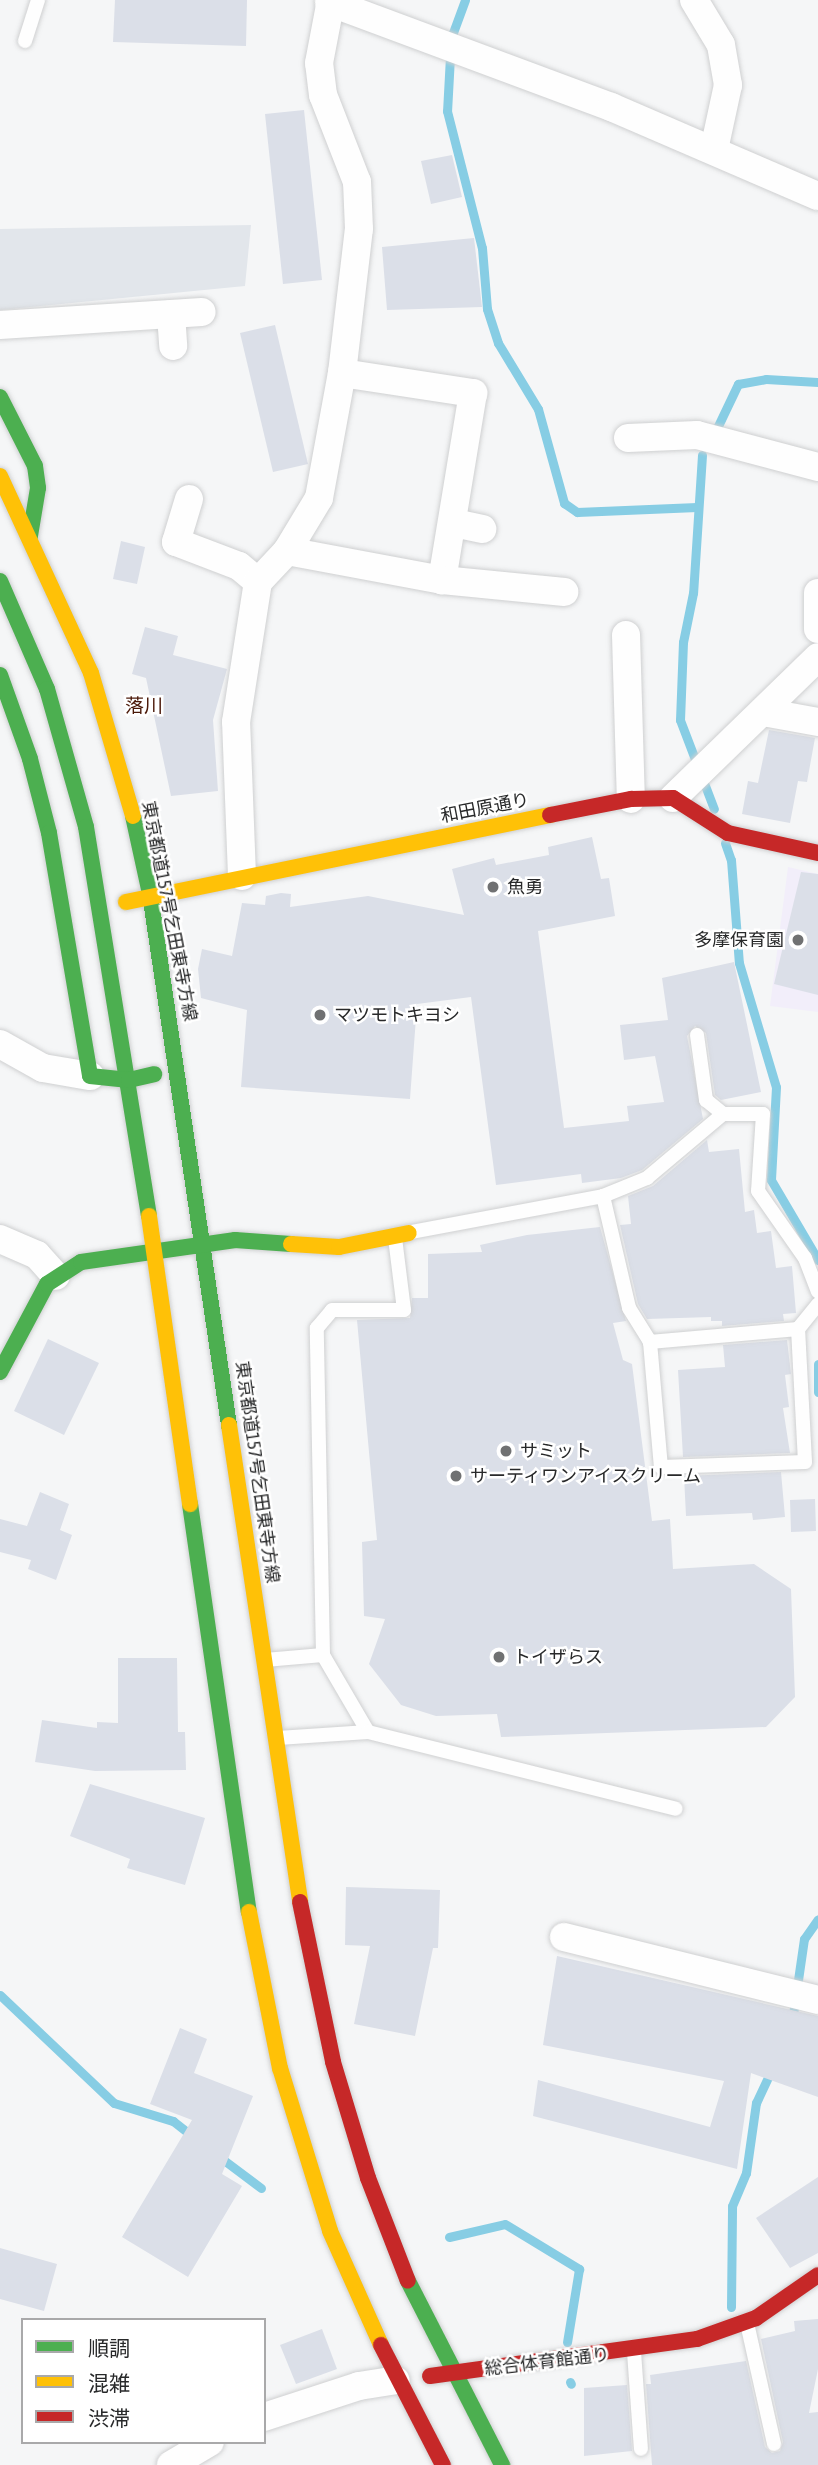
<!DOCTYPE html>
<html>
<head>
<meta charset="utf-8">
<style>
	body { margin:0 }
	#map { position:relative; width:818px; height:2465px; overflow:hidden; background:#f5f6f7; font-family:"Asap Condensed","Noto Sans JP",sans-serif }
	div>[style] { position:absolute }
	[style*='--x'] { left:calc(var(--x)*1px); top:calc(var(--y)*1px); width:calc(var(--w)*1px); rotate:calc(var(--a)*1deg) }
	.built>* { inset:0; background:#e2e6eb }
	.education>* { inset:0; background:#f2eefa }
	.stream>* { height:9px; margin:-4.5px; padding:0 4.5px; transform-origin:4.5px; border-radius:4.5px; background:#87cde4 }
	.building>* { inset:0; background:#dbdfe8 }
	.roads { filter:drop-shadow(0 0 2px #cfd0d1) drop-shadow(0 0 2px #cfd0d1) }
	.lane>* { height:14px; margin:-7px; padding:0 7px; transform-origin:7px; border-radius:7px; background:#fefefe }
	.street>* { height:28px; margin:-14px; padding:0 14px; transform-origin:14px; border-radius:14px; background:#fefefe }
	.fast>* { height:16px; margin:-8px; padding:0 8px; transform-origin:8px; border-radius:8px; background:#4caf50 }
	.slow>* { height:16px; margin:-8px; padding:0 8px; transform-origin:8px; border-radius:8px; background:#ffc107 }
	.jam>* { height:16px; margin:-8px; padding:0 8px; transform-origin:8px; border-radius:8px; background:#c62828 }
	.dots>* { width:19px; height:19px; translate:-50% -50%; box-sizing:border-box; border:4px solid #fff; border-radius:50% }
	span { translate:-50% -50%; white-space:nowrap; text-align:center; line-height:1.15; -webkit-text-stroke:5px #fff; paint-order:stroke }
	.street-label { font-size:18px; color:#28292a }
	.poi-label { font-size:18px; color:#28292a }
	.left { translate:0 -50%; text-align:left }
	.right { translate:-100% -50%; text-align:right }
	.neighbourhood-label { font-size:19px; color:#4a1808 }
	.legend { position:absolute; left:21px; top:2318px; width:245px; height:126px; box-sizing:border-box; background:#fff; border:2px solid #a9a9aa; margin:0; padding:9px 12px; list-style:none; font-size:21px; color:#28292a }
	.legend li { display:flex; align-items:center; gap:14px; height:35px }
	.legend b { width:35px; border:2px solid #a9a9aa }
</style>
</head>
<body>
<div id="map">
	<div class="built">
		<i style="clip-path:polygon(251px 225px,245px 286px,0 310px,0 229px)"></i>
	</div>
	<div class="education">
		<i style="clip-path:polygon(788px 867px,818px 874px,818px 1012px,770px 1006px)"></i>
	</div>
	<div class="stream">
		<i style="--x:465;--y:0;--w:40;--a:110.2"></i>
		<i style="--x:451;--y:38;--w:73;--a:93.1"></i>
		<i style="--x:447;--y:111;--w:141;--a:75.7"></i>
		<i style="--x:482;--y:248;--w:61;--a:85.3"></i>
		<i style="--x:487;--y:309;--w:36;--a:72"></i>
		<i style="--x:498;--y:343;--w:77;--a:58.8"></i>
		<i style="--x:538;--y:409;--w:98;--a:74.5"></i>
		<i style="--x:564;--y:503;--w:16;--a:35"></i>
		<i style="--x:577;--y:512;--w:120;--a:-2.4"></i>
		<i style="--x:717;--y:428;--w:49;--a:-64.5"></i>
		<i style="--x:738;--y:384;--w:28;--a:-10"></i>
		<i style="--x:766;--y:379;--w:52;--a:3.3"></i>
		<i style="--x:702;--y:455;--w:138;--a:93.7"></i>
		<i style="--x:693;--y:593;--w:50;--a:101.5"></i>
		<i style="--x:683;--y:642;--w:78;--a:92.2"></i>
		<i style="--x:680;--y:720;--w:95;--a:69.1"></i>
		<i style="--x:725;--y:843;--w:18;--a:71"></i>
		<i style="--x:731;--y:860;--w:103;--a:85.6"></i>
		<i style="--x:739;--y:963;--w:129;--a:73.4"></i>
		<i style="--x:776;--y:1087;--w:93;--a:93.1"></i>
		<i style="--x:771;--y:1180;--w:93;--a:59.6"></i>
		<i style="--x:818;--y:1364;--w:28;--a:90"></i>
		<i style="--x:0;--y:1995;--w:157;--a:43.5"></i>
		<i style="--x:114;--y:2103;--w:62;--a:17"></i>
		<i style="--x:173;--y:2121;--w:28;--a:38"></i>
		<i style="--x:792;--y:2021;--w:83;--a:-81.7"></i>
		<i style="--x:804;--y:1939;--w:24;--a:-55"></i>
		<i style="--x:217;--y:2155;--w:55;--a:36.9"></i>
		<i style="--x:449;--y:2237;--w:57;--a:-13.1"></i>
		<i style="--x:505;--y:2224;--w:87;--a:31.3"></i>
		<i style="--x:579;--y:2269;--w:74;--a:99.3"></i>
		<i style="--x:731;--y:2307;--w:101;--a:-89.4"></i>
		<i style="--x:732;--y:2206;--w:36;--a:-67"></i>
		<i style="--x:746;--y:2173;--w:71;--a:-81.9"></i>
		<i style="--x:756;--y:2103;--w:38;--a:-65"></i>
		<i style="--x:570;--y:2382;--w:2;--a:63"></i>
	</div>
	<div class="building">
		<i style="clip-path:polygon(115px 0,247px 0,246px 46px,113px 42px)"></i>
		<i style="clip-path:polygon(304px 110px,322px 280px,283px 284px,265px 114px)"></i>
		<i style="clip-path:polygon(452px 155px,462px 197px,431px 204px,421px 161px)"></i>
		<i style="clip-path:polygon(474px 238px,482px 307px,387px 310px,382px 247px)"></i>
		<i style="clip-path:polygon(275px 325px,308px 464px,273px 472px,240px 333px)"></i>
		<i style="clip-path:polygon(121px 541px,145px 547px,137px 584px,113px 579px)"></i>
		<i style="clip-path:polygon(145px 627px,178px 636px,173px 655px,227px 669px,213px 720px,218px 791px,171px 796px,146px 678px,132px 674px)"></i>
		<i style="clip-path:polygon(769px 730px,815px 738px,807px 782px,798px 781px,790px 823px,742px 814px,748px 781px,758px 783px)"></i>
		<i style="clip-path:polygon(592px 837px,601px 879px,609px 878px,615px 916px,538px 931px,564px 1128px,629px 1121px,627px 1106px,664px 1102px,655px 1056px,624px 1060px,620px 1025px,668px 1020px,662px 978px,734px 962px,761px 1092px,721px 1100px,715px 1095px,706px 1033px,695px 1026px,687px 1036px,703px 1119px,642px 1170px,621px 1178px,582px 1183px,581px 1174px,496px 1185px,471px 997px,417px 1004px,410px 1099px,241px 1087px,247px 1010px,201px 998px,198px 969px,202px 949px,232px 956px,242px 903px,265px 905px,266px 896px,281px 893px,291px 894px,290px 907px,368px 896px,464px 915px,452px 869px,494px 858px,496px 865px,549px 855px,548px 847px)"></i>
		<i style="clip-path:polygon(801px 872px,818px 874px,818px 995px,774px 984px)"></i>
		<i style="clip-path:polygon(707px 1140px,709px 1152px,739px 1149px,745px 1212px,754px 1210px,757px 1233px,771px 1231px,776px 1268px,792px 1266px,796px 1313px,783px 1314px,784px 1321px,722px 1326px,722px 1321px,711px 1321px,711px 1317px,647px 1319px,638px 1304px,620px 1225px,631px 1224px,628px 1196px,653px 1186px)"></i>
		<i style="clip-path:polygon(600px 1227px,626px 1321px,613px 1323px,623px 1360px,632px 1364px,652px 1521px,670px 1519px,673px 1569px,754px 1564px,791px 1589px,795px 1697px,766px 1727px,501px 1737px,497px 1714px,436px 1716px,401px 1705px,369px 1664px,385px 1619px,364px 1616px,362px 1542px,377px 1540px,357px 1320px,410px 1318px,412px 1298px,428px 1298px,428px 1254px,482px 1252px,480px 1245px,527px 1235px)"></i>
		<i style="clip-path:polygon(48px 1339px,99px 1363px,64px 1435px,14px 1411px)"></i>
		<i style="clip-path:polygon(787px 1340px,791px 1374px,785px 1375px,789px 1407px,783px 1408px,790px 1453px,683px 1457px,678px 1370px,725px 1367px,723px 1345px)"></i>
		<i style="clip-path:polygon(781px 1472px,785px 1517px,753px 1520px,752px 1513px,686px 1516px,684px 1476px)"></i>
		<i style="clip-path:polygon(40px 1492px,69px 1504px,60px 1530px,72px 1535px,56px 1580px,28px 1569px,31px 1560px,0 1552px,0 1519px,27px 1526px)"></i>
		<i style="clip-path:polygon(815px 1499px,816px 1531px,791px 1532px,790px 1500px)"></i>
		<i style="clip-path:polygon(118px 1658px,177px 1658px,178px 1732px,185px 1732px,186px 1770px,95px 1771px,35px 1762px,42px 1720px,97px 1728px,97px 1722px,118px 1723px)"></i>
		<i style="clip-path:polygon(90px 1784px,205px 1818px,185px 1885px,127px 1868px,130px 1859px,70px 1836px)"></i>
		<i style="clip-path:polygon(346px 1887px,440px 1890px,438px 1948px,433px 1948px,415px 2036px,354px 2024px,370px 1946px,345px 1945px)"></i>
		<i style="clip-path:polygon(557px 1956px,818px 2016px,818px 2097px,751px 2073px,737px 2169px,533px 2116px,538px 2080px,710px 2127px,724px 2081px,543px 2045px)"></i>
		<i style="clip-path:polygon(180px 2028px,207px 2039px,194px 2073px,253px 2096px,222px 2174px,242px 2186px,188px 2277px,122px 2237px,192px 2120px,150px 2104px)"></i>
		<i style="clip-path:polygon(818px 2177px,818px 2253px,790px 2268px,756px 2218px)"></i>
		<i style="clip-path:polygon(0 2248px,57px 2264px,44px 2311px,0 2299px)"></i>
		<i style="clip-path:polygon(818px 2319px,818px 2369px,809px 2413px,818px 2412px,818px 2465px,652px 2465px,646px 2384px,651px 2384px,650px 2375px,746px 2361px,765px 2447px,772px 2453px,780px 2451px,783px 2442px,761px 2339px,795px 2331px,794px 2321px)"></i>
		<i style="clip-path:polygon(322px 2329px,337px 2369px,296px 2384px,280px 2345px)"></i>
		<i style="clip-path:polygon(627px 2385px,632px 2451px,584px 2456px,584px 2388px)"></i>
	</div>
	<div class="roads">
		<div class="lane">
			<i style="--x:25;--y:41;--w:43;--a:-72.4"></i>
			<i style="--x:697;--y:1035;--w:66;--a:82.1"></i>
			<i style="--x:706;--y:1100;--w:22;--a:39"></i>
			<i style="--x:603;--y:1196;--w:48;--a:-22.2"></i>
			<i style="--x:647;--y:1178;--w:99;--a:-40.1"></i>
			<i style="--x:723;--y:1114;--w:40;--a:0"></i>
			<i style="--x:763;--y:1114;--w:77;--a:93.7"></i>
			<i style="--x:758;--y:1191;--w:82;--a:55"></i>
			<i style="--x:805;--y:1258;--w:36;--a:69"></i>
			<i style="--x:411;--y:1232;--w:195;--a:-10.6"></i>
			<i style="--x:603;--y:1196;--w:115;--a:76.9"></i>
			<i style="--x:629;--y:1308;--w:40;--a:58"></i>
			<i style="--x:650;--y:1342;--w:125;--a:85"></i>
			<i style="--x:661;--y:1467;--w:144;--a:-2"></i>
			<i style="--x:805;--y:1462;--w:133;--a:-93"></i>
			<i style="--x:798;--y:1329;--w:149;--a:175"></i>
			<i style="--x:798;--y:1329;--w:32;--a:-51"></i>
			<i style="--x:265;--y:1660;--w:58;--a:-4.9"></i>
			<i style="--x:368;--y:1732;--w:89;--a:-120.3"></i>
			<i style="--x:323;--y:1655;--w:327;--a:-91.1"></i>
			<i style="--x:317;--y:1328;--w:23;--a:-50"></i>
			<i style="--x:332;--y:1310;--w:72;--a:0"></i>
			<i style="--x:404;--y:1310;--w:73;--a:-97.1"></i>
			<i style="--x:278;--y:1738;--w:90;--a:-3.8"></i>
			<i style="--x:368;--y:1732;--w:317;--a:14"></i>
			<i style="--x:747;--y:2323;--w:124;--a:77.4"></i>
			<i style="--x:634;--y:2352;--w:97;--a:85.9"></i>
		</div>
		<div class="street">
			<i style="--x:694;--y:0;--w:52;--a:59"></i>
			<i style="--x:721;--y:45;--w:41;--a:80.1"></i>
			<i style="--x:728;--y:85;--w:66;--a:102.2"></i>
			<i style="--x:329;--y:2;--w:301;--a:20.4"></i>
			<i style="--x:611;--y:107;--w:225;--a:23.3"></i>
			<i style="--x:171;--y:314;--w:32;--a:86"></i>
			<i style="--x:0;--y:325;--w:202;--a:-3.7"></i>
			<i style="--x:342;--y:373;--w:133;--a:8.7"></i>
			<i style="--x:473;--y:393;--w:190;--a:99.4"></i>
			<i style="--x:628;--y:438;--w:69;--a:-2.5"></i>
			<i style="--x:697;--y:435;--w:125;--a:14.8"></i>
			<i style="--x:189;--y:499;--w:45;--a:106.8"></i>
			<i style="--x:176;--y:542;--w:67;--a:20.9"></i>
			<i style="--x:239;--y:566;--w:25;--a:40"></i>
			<i style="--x:454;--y:523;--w:29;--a:12"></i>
			<i style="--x:287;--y:551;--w:158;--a:10.6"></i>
			<i style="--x:442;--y:580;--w:123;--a:5.6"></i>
			<i style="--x:818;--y:593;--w:36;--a:90"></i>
			<i style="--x:626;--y:635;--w:164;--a:88.3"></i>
			<i style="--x:763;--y:712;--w:56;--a:10.3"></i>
			<i style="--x:673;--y:798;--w:202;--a:-44.2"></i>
			<i style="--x:242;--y:876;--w:154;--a:-92.2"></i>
			<i style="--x:236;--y:722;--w:142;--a:-81.1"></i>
			<i style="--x:258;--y:582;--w:42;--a:-46.9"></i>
			<i style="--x:287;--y:551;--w:62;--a:-58.9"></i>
			<i style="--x:319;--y:498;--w:127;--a:-79.6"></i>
			<i style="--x:342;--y:373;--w:145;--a:-83.3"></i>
			<i style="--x:359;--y:229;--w:47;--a:-92.4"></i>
			<i style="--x:357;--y:182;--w:93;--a:-111.3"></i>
			<i style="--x:323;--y:95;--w:32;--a:-97"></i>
			<i style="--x:319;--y:63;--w:64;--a:-79.2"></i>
			<i style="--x:0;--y:1044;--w:49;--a:29.2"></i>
			<i style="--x:43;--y:1068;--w:48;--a:9.7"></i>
			<i style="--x:0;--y:1239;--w:40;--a:23.4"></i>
			<i style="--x:37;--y:1255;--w:28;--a:48"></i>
			<i style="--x:564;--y:1937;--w:262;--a:13.9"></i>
			<i style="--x:264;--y:2417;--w:100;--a:-18.1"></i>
			<i style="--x:359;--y:2386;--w:37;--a:-9"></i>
			<i style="--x:171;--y:2465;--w:45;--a:-30.5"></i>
		</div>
		<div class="fast">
			<i style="--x:0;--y:397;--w:77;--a:63.1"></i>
			<i style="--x:35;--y:466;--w:22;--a:82"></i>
			<i style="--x:38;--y:488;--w:49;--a:99.5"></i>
			<i style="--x:0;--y:581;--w:118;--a:66.5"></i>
			<i style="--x:47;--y:689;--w:143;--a:74.2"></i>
			<i style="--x:86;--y:827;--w:394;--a:80.8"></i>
			<i style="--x:0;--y:675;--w:89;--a:70.3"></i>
			<i style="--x:30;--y:759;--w:76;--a:75.6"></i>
			<i style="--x:49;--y:833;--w:246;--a:80.4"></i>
			<i style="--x:90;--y:1076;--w:39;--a:6"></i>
			<i style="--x:129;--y:1080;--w:26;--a:-13"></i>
			<i style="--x:133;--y:816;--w:80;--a:77.7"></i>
			<i style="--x:150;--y:894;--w:537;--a:81.54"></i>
			<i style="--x:0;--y:1372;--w:100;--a:-61.9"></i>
			<i style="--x:47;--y:1284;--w:40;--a:-32.9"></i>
			<i style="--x:81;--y:1262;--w:156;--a:-8.1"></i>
			<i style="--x:235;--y:1240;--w:56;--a:4.1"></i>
			<i style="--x:190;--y:1504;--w:412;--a:81.8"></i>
			<i style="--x:408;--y:2281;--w:207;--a:62.9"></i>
		</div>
		<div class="slow">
			<i style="--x:0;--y:476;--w:217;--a:65.2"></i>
			<i style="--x:91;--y:673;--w:149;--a:73.6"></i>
			<i style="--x:126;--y:902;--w:433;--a:-11.6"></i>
			<i style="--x:149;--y:1216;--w:291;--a:81.9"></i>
			<i style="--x:291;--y:1244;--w:48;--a:3.6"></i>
			<i style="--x:339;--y:1247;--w:71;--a:-11.3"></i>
			<i style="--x:229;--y:1425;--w:482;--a:81.5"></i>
			<i style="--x:249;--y:1912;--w:159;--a:78.8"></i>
			<i style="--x:280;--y:2068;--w:170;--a:72.9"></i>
			<i style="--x:330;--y:2231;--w:125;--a:65.9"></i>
		</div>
		<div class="jam">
			<i style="--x:550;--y:815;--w:83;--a:-11.2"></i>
			<i style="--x:631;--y:799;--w:42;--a:-1.4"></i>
			<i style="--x:673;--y:798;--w:65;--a:32.5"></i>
			<i style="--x:728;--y:833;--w:92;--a:12.5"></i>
			<i style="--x:300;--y:1902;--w:163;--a:78.3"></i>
			<i style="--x:333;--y:2062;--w:121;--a:73.2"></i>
			<i style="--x:368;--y:2178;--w:110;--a:68.8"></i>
			<i style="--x:381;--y:2345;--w:135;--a:62.7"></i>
			<i style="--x:430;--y:2376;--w:270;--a:-7.9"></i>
			<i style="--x:697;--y:2339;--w:63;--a:-19.6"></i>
			<i style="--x:756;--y:2318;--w:75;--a:-34.7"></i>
		</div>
	</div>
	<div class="dots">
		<i style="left:493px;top:887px;background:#707172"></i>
		<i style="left:798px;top:940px;background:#707172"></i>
		<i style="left:320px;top:1015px;background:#707172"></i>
		<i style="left:506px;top:1451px;background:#707172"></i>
		<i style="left:456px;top:1476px;background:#707172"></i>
		<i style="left:499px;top:1657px;background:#707172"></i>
	</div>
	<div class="street-label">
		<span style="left:485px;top:808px;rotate:-11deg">和田原通り</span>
		<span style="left:169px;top:911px;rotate:79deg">東京都道157号乞田東寺方線</span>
		<span style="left:257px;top:1472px;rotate:82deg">東京都道157号乞田東寺方線</span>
		<span style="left:547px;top:2362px;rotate:-7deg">総合体育館通り</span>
	</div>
	<div class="poi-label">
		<span class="left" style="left:507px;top:887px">魚勇</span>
		<span class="right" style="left:784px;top:940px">多摩保育園</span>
		<span class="left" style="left:334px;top:1015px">マツモトキヨシ</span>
		<span class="left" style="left:520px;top:1451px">サミット</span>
		<span class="left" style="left:470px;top:1476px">サーティワンアイスクリーム</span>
		<span class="left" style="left:513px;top:1657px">トイザらス</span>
	</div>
	<div class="neighbourhood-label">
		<span style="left:144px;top:706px">落川</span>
	</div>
	<ul class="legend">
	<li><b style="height:9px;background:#4caf50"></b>順調</li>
	<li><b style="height:9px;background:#ffc107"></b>混雑</li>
	<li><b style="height:9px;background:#c62828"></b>渋滞</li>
	</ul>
</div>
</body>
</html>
